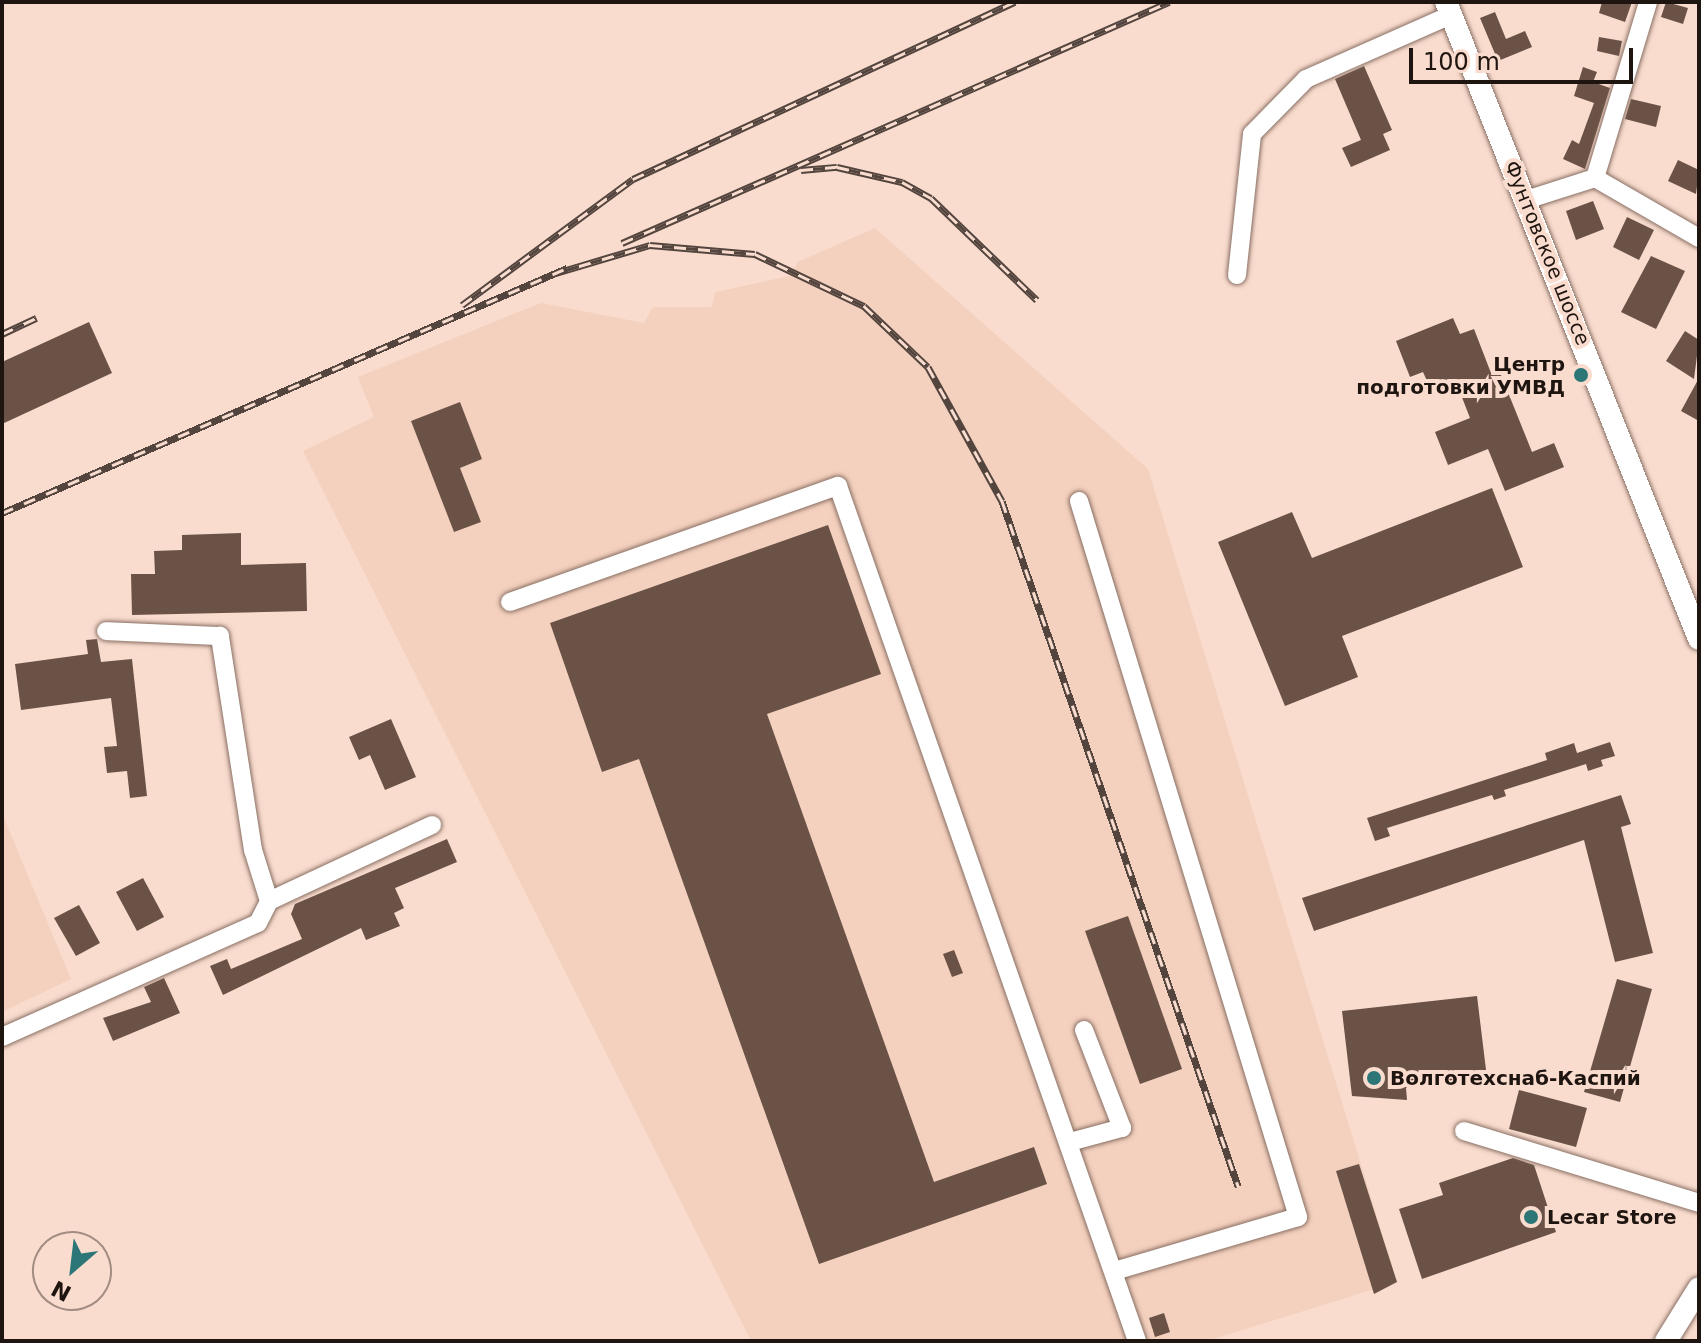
<!DOCTYPE html>
<html>
<head>
<meta charset="utf-8">
<style>
	body { margin:0 }
	#map { position:relative; width:1701px; height:1343px; overflow:hidden; background:#f9dcce; font-family:"DejaVu Sans",sans-serif }
	div>[style] { position:absolute }
	[style*='--x'] { left:calc(var(--x)*1px); top:calc(var(--y)*1px); width:calc(var(--w)*1px); rotate:calc(var(--a)*1deg) }
	.built>* { inset:0; background:#f4d0be }
	.building>* { inset:0; background:#6a5246 }
	.roads { filter:drop-shadow(0 0 2px #886f63) drop-shadow(0 0 2px #886f63) }
	.minor>* { height:18px; margin:-9px; padding:0 9px; transform-origin:9px; border-radius:9px; background:#fff }
	.tertiary>* { height:22px; margin:-11px; padding:0 11px; transform-origin:11px; border-radius:11px; background:#fff }
	.rail>* { height:7px; margin-top:-3.5px; transform-origin:0; background:repeating-linear-gradient(90deg,#f9dcce 0 12px,#53453e 0 24px); box-sizing:border-box; border-block:2px solid #53453e }
	.dots>* { width:22px; height:22px; translate:-50% -50%; box-sizing:border-box; border:4px solid #f9dcce; border-radius:50% }
	span { translate:-50% -50%; white-space:nowrap; text-align:center; line-height:1.15; -webkit-text-stroke:8px #f9dcce; paint-order:stroke }
	.street-label { font-size:20px; color:#1f1510 }
	.poi-label { font-size:20px; color:#1f1510; font-weight:700 }
	.right { translate:-100% -50%; text-align:right }
	.left { translate:0 -50%; text-align:left }
	.frame { position:absolute; inset:0; border:4px solid #1f1510; pointer-events:none }
	.north { position:absolute; left:32px; top:1231px; width:80px; height:80px; box-sizing:border-box; background:#f9dcce; border:2px solid #a28c82; border-radius:50%; rotate:208deg; font-size:22px; font-weight:700; line-height:32px; text-align:center; color:#1f1510 }
	.north::after { content:''; display:block; margin:auto; width:28px; height:36px; background:#2c7678; clip-path:polygon(50% 0,100% 100%,50% 72%,0 100%) }
	.scale { position:absolute; left:1409px; top:48px; width:224px; height:36px; box-sizing:border-box; border:4px solid #1f1510; border-top:0; padding-left:10px; font-size:24px; line-height:28px; white-space:nowrap; color:#1f1510; -webkit-text-stroke:6px #f9dcce; paint-order:stroke }
</style>
</head>
<body>
<div id="map">
	<div class="built">
		<i style="clip-path:polygon(875px 228px,1148px 469px,1397px 1282px,1207px 1341px,751px 1341px,303px 451px,374px 417px,358px 377px,541px 303px,644px 323px,653px 307px,711px 307px,716px 292px,790px 276px,798px 262px)"></i>
		<i style="clip-path:polygon(2px 813px,71px 979px,2px 1012px)"></i>
	</div>
	<div class="building">
		<i style="clip-path:polygon(1602px 2px,1632px 2px,1625px 22px,1599px 13px)"></i>
		<i style="clip-path:polygon(1666px 2px,1688px 8px,1683px 24px,1661px 17px)"></i>
		<i style="clip-path:polygon(1495px 12px,1506px 39px,1525px 31px,1532px 47px,1498px 61px,1480px 18px)"></i>
		<i style="clip-path:polygon(1599px 37px,1622px 41px,1619px 56px,1597px 51px)"></i>
		<i style="clip-path:polygon(1364px 66px,1392px 130px,1383px 134px,1390px 150px,1351px 167px,1342px 148px,1361px 140px,1335px 79px)"></i>
		<i style="clip-path:polygon(1583px 67px,1597px 72px,1593px 82px,1610px 88px,1585px 169px,1563px 159px,1572px 140px,1579px 144px,1594px 103px,1574px 96px)"></i>
		<i style="clip-path:polygon(1631px 99px,1661px 106px,1656px 127px,1625px 119px)"></i>
		<i style="clip-path:polygon(1678px 160px,1699px 170px,1696px 194px,1668px 181px)"></i>
		<i style="clip-path:polygon(1593px 201px,1604px 229px,1576px 240px,1566px 211px)"></i>
		<i style="clip-path:polygon(1627px 217px,1654px 230px,1639px 260px,1613px 247px)"></i>
		<i style="clip-path:polygon(1651px 256px,1685px 271px,1656px 329px,1621px 312px)"></i>
		<i style="clip-path:polygon(1453px 318px,1460px 334px,1474px 329px,1491px 373px,1499px 370px,1532px 452px,1554px 443px,1564px 467px,1505px 491px,1488px 449px,1448px 465px,1435px 432px,1470px 418px,1456px 382px,1432px 392px,1423px 372px,1410px 377px,1396px 341px)"></i>
		<i style="clip-path:polygon(89px 322px,112px 373px,2px 424px,2px 362px)"></i>
		<i style="clip-path:polygon(1685px 331px,1699px 340px,1694px 379px,1666px 361px)"></i>
		<i style="clip-path:polygon(1699px 378px,1699px 421px,1681px 411px)"></i>
		<i style="clip-path:polygon(460px 402px,482px 459px,460px 468px,481px 522px,454px 532px,411px 421px)"></i>
		<i style="clip-path:polygon(1492px 488px,1523px 567px,1342px 636px,1358px 677px,1285px 706px,1218px 542px,1292px 512px,1312px 558px)"></i>
		<i style="clip-path:polygon(828px 525px,881px 674px,767px 714px,934px 1182px,1034px 1147px,1047px 1184px,819px 1264px,639px 759px,602px 772px,550px 623px)"></i>
		<i style="clip-path:polygon(241px 533px,241px 565px,306px 563px,307px 611px,132px 615px,131px 574px,155px 574px,154px 551px,182px 550px,182px 535px)"></i>
		<i style="clip-path:polygon(97px 639px,101px 662px,132px 659px,147px 796px,130px 798px,127px 771px,107px 773px,104px 747px,117px 746px,111px 698px,21px 710px,15px 664px,88px 654px,86px 640px)"></i>
		<i style="clip-path:polygon(391px 719px,416px 777px,385px 790px,370px 755px,359px 760px,349px 737px)"></i>
		<i style="clip-path:polygon(1610px 742px,1615px 756px,1601px 760px,1603px 766px,1588px 771px,1586px 764px,1504px 790px,1506px 796px,1494px 800px,1492px 795px,1387px 828px,1390px 836px,1375px 841px,1367px 818px,1547px 760px,1545px 753px,1574px 743px,1577px 753px)"></i>
		<i style="clip-path:polygon(1621px 795px,1631px 824px,1621px 827px,1653px 953px,1615px 962px,1584px 840px,1314px 931px,1302px 898px)"></i>
		<i style="clip-path:polygon(447px 839px,457px 862px,395px 888px,404px 908px,394px 913px,400px 926px,366px 940px,361px 928px,223px 995px,210px 966px,227px 959px,231px 969px,302px 939px,291px 914px,295px 904px)"></i>
		<i style="clip-path:polygon(143px 878px,164px 917px,137px 931px,116px 892px)"></i>
		<i style="clip-path:polygon(79px 905px,100px 943px,76px 956px,54px 918px)"></i>
		<i style="clip-path:polygon(1128px 916px,1182px 1069px,1140px 1084px,1085px 931px)"></i>
		<i style="clip-path:polygon(954px 950px,963px 973px,952px 977px,943px 954px)"></i>
		<i style="clip-path:polygon(164px 978px,180px 1013px,113px 1041px,103px 1018px,151px 1002px,144px 987px)"></i>
		<i style="clip-path:polygon(1617px 979px,1652px 989px,1620px 1102px,1584px 1092px)"></i>
		<i style="clip-path:polygon(1477px 996px,1487px 1078px,1406px 1088px,1407px 1100px,1352px 1096px,1342px 1011px)"></i>
		<i style="clip-path:polygon(1519px 1090px,1587px 1108px,1576px 1147px,1509px 1129px)"></i>
		<i style="clip-path:polygon(1513px 1158px,1534px 1165px,1556px 1232px,1422px 1279px,1399px 1209px,1443px 1195px,1439px 1183px)"></i>
		<i style="clip-path:polygon(1359px 1164px,1397px 1282px,1374px 1294px,1336px 1171px)"></i>
		<i style="clip-path:polygon(1164px 1313px,1170px 1332px,1155px 1337px,1149px 1318px)"></i>
	</div>
	<div class="roads">
		<div class="minor">
			<i style="--x:1595;--y:178;--w:184;--a:-73.2"></i>
			<i style="--x:1526;--y:200;--w:72;--a:-17.7"></i>
			<i style="--x:1595;--y:178;--w:120;--a:30"></i>
			<i style="--x:1237;--y:275;--w:142;--a:-83.9"></i>
			<i style="--x:1252;--y:134;--w:77;--a:-45.5"></i>
			<i style="--x:1306;--y:79;--w:158;--a:-23.8"></i>
			<i style="--x:1079;--y:501;--w:749;--a:72.99"></i>
			<i style="--x:1298;--y:1217;--w:191;--a:163.6"></i>
			<i style="--x:510;--y:602;--w:348;--a:-19.5"></i>
			<i style="--x:838;--y:486;--w:906;--a:70.72"></i>
			<i style="--x:269;--y:901;--w:180;--a:-25"></i>
			<i style="--x:2;--y:1037;--w:280;--a:-24"></i>
			<i style="--x:258;--y:923;--w:25;--a:-63"></i>
			<i style="--x:269;--y:901;--w:53;--a:-107.4"></i>
			<i style="--x:253;--y:850;--w:217;--a:-98.8"></i>
			<i style="--x:220;--y:636;--w:114;--a:-177.5"></i>
			<i style="--x:1464;--y:1131;--w:246;--a:17"></i>
			<i style="--x:1070;--y:1142;--w:54;--a:-15.1"></i>
			<i style="--x:1122;--y:1128;--w:105;--a:-111.2"></i>
		</div>
		<div class="tertiary">
			<i style="--x:1446;--y:2;--w:685;--a:68.34"></i>
			<i style="--x:1666;--y:1341;--w:62;--a:-58.1"></i>
		</div>
	</div>
	<div class="rail">
		<i style="--x:801;--y:170;--w:36;--a:-5"></i>
		<i style="--x:837;--y:167;--w:67;--a:13"></i>
		<i style="--x:902;--y:182;--w:33;--a:29"></i>
		<i style="--x:931;--y:198;--w:147;--a:43.9"></i>
		<i style="--x:622;--y:243;--w:598;--a:-23.78"></i>
		<i style="--x:556;--y:273;--w:98;--a:-16.6"></i>
		<i style="--x:650;--y:245;--w:105;--a:4.9"></i>
		<i style="--x:755;--y:254;--w:121;--a:25.5"></i>
		<i style="--x:864;--y:306;--w:88;--a:43.6"></i>
		<i style="--x:928;--y:367;--w:153;--a:61.1"></i>
		<i style="--x:1002;--y:501;--w:725;--a:70.99"></i>
		<i style="--x:462;--y:305;--w:212;--a:-36.4"></i>
		<i style="--x:633;--y:179;--w:421;--a:-24.9"></i>
		<i style="--x:2;--y:334;--w:38;--a:-25"></i>
		<i style="--x:2;--y:513;--w:616;--a:-23.44"></i>
	</div>
	<div class="dots">
		<i style="left:1581px;top:375px;background:#2c7678"></i>
		<i style="left:1374px;top:1078px;background:#2c7678"></i>
		<i style="left:1531px;top:1217px;background:#2c7678"></i>
	</div>
	<div class="street-label">
		<span style="left:1547px;top:253px;rotate:68deg">Фунтовское шоссе</span>
	</div>
	<div class="poi-label">
		<span class="right" style="left:1565px;top:376px">Центр<br>подготовки УМВД</span>
		<span class="left" style="left:1390px;top:1078px">Волготехснаб-Каспий</span>
		<span class="left" style="left:1547px;top:1217px">Lecar Store</span>
	</div>
	<div class="frame"></div>
	<div class="north">N</div>
	<div class="scale">100 m</div>
</div>
</body>
</html>
